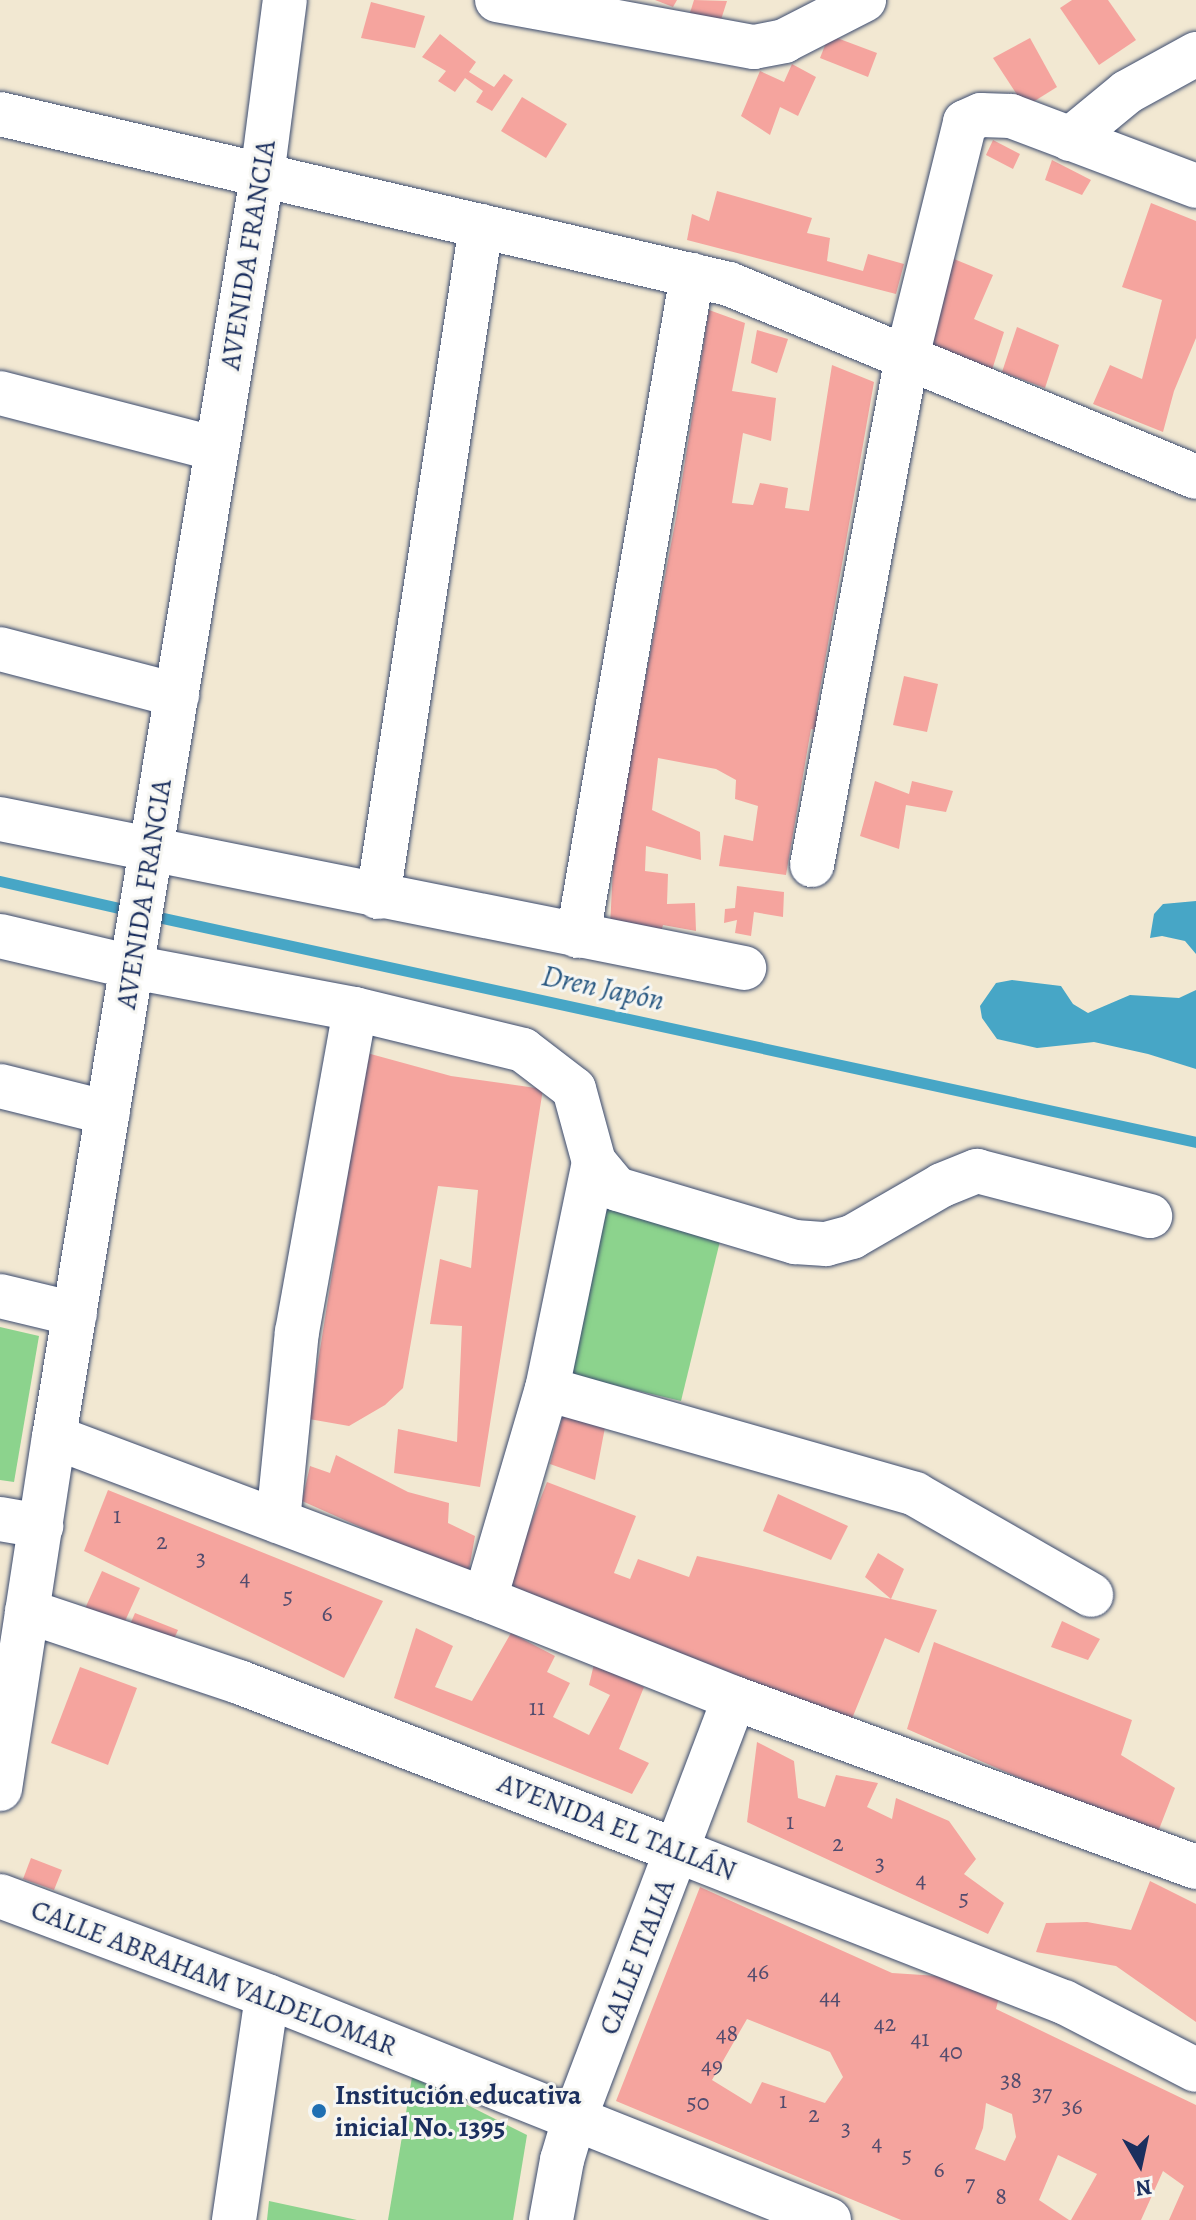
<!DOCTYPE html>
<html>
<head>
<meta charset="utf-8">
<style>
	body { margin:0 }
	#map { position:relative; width:1196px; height:2220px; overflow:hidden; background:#f2e8d2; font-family:Alegreya,serif }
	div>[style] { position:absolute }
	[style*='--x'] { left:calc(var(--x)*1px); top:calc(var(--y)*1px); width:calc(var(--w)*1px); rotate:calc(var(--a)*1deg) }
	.green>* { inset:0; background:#8cd38d }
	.water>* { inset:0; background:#47a6c6 }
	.stream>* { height:11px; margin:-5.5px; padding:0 5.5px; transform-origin:5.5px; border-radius:5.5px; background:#47a6c6 }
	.building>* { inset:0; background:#f5a49e }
	.roads { filter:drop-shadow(0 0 2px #3b4b6f) drop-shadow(0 0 2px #3b4b6f) }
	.minor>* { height:44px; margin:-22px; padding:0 22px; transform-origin:22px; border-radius:22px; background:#fff }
	.dots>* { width:22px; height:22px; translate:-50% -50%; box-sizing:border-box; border:4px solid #f6f6f2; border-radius:50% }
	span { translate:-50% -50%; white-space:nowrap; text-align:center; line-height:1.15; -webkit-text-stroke:6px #f6f6f2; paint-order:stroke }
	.number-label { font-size:24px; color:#524c6e }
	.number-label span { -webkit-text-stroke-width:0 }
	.street-label { font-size:28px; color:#1b2f5e }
	.poi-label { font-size:28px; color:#1b2f5e; font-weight:700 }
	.left { translate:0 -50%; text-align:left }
	.water-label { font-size:30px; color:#2a5982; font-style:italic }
	.north { position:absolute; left:1100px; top:2124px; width:80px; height:80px; -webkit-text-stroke:6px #f6f6f2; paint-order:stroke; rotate:171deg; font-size:22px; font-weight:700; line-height:32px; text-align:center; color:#1b2f5e }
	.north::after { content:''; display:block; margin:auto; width:28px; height:36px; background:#1b2f5e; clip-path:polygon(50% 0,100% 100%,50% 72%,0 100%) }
</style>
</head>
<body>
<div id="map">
	<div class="green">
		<i style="clip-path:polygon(608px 1205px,722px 1233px,681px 1401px,567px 1374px)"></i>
		<i style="clip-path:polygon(0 1327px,39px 1336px,14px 1482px,0 1480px)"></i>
		<i style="clip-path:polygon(412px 2077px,527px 2135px,513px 2220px,388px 2220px)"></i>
		<i style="clip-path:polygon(269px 2201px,357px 2220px,267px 2220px)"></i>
	</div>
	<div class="water">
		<i style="clip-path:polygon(1196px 901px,1196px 954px,1185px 941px,1162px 936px,1150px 938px,1154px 914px,1163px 904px)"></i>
		<i style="clip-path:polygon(1012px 980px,1061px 986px,1073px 1004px,1088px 1013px,1130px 995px,1179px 998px,1196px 990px,1196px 1069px,1148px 1054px,1094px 1042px,1037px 1048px,997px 1039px,982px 1018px,980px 1006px,996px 983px)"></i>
	</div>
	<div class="stream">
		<i style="--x:0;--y:881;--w:135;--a:12.8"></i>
		<i style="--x:149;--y:915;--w:1071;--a:12.23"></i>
	</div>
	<div class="building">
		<i style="clip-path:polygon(655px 0,677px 0,673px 7px)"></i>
		<i style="clip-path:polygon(694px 0,727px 1px,718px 29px,688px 19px)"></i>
		<i style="clip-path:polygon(1072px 0,1108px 0,1136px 40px,1099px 65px,1060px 8px)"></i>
		<i style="clip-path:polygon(371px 2px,425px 16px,415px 48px,361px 38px)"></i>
		<i style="clip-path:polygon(440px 34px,476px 62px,469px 72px,494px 87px,504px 74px,513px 80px,492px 111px,476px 102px,483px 91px,465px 78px,455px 92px,438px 81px,446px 71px,422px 57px)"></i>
		<i style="clip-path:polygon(829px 35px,877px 53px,868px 77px,820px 58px)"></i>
		<i style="clip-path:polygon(1030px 38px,1057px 87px,1025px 107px,993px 58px)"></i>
		<i style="clip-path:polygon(792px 64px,816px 77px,798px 116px,780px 107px,770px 135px,741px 116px,760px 71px,784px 82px)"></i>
		<i style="clip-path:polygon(522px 97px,567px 124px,546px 158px,501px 131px)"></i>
		<i style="clip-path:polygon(993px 140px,1020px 154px,1013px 169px,986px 155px)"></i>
		<i style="clip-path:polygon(1052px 160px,1091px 180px,1082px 195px,1045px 180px)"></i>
		<i style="clip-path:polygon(717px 191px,812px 218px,807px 233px,830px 238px,827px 261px,863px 271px,868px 254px,904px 264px,896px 294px,687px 240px,692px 214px,709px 221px)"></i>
		<i style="clip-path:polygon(1151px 203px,1196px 221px,1196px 338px,1174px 391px,1163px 432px,1093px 404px,1110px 365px,1142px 379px,1162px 300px,1122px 287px)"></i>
		<i style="clip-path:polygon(954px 259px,993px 275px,974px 319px,1004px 332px,992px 370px,925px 342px)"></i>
		<i style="clip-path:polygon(709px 310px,745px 323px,732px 391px,776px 398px,771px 441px,743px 433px,732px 503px,753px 505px,760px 483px,788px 488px,785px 508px,809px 511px,832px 365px,874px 382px,816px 712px,832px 716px,828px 732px,811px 729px,786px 875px,719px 866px,724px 835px,753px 841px,758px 806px,735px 799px,736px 780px,716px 769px,658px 758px,652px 810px,700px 832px,701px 860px,646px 846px,645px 871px,668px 874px,667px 904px,695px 903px,696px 931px,663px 925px,660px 935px,610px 927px,613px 867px,616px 833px,676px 518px)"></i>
		<i style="clip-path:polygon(1017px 327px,1059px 345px,1045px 388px,1002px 372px)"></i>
		<i style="clip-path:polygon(757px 330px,788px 339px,777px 373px,751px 363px)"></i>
		<i style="clip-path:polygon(904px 676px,938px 684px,927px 732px,893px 725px)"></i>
		<i style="clip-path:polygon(875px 781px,909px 794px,912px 781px,953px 791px,946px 812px,906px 805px,899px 849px,860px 836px)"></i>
		<i style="clip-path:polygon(737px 886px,784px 892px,783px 917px,754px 912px,751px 936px,735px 933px,737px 920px,724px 923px,725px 909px,735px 908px)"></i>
		<i style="clip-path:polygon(367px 1053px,451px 1076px,543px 1089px,480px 1487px,394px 1473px,398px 1429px,457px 1442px,462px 1326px,430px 1324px,440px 1259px,471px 1268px,478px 1190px,438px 1186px,403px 1388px,385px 1405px,349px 1426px,309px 1419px)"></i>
		<i style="clip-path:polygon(564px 1411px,606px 1422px,595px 1480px,550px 1464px)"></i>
		<i style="clip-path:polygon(336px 1455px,408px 1492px,449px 1503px,448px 1523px,475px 1536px,468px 1575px,302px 1501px,310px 1466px,330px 1473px)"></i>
		<i style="clip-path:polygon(547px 1482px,636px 1516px,614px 1573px,630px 1579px,638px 1559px,689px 1577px,697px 1556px,891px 1599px,865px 1577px,878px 1553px,904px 1569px,891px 1599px,937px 1610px,919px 1653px,885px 1638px,851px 1721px,507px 1584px)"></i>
		<i style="clip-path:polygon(108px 1490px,383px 1601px,344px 1678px,84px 1551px)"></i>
		<i style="clip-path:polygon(778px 1494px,848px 1526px,831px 1560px,763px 1531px)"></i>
		<i style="clip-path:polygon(102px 1571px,140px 1588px,121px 1630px,83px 1613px)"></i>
		<i style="clip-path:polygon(135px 1613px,178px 1630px,167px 1654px,125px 1636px)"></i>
		<i style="clip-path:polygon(1062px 1621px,1100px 1639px,1088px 1660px,1051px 1647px)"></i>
		<i style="clip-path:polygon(416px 1628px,453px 1646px,435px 1687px,472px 1701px,511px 1633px,555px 1656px,547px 1672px,570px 1683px,553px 1717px,589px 1735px,610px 1695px,589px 1685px,594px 1664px,644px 1687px,619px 1749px,649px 1763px,632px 1794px,394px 1698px)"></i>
		<i style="clip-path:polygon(934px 1642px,1132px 1720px,1121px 1755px,1175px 1788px,1156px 1837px,907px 1729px)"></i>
		<i style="clip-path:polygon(80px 1667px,137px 1688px,108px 1765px,51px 1743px)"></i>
		<i style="clip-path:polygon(757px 1742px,794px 1761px,798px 1798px,825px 1807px,836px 1775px,878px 1783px,867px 1807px,892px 1819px,896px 1798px,949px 1821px,976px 1859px,964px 1874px,1004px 1903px,988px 1934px,747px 1822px)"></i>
		<i style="clip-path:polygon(31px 1858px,62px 1870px,54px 1890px,23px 1879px)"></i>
		<i style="clip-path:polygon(1150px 1881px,1196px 1904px,1196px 2022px,1116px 1966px,1036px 1952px,1046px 1923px,1087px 1922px,1131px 1930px)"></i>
		<i style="clip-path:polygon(evenodd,700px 1887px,892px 1973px,970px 1978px,1002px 1986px,996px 2009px,1196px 2105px,1196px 2220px,1169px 2220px,1184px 2186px,1163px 2171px,1141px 2220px,1071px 2220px,1097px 2174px,1058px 2155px,1039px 2200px,1069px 2220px,901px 2220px,616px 2101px,700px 1887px,747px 2019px,830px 2052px,843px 2077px,825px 2103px,762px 2082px,751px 2104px,712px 2080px,747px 2019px,700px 1887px,986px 2103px,1012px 2114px,1016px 2137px,1005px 2161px,975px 2149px,983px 2128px,986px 2103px)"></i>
	</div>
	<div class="roads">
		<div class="minor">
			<i style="--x:497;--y:0;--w:261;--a:10.4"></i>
			<i style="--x:754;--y:47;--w:31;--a:-11"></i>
			<i style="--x:784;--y:41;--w:90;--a:-27.1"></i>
			<i style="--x:0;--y:114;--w:749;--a:13.13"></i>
			<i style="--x:729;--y:284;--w:505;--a:22.45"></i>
			<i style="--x:1070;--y:139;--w:74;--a:-39.5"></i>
			<i style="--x:1127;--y:92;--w:79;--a:-28.8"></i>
			<i style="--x:0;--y:393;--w:224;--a:14.5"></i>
			<i style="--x:0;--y:649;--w:183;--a:14.6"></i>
			<i style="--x:0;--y:819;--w:759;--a:11.32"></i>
			<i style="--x:812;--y:865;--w:517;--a:-79.41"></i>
			<i style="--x:907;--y:357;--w:242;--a:-76.1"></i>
			<i style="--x:965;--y:122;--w:17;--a:-24"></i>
			<i style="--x:981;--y:115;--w:30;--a:2"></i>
			<i style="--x:1011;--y:116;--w:198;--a:20.7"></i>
			<i style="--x:378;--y:897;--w:679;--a:-81.27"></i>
			<i style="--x:0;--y:936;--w:136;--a:13.2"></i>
			<i style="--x:132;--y:967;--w:227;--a:10.7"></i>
			<i style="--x:355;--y:1009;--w:173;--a:13.7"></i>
			<i style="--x:523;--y:1050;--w:64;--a:37.4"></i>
			<i style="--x:574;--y:1089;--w:76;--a:74.7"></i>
			<i style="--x:594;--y:1162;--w:35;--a:50"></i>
			<i style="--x:617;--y:1189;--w:186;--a:16.6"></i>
			<i style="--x:795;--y:1242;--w:31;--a:4"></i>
			<i style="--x:826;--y:1244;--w:27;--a:-15"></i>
			<i style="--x:852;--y:1237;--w:104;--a:-30"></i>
			<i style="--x:942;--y:1185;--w:38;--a:-22"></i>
			<i style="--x:977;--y:1171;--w:179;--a:14.6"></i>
			<i style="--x:578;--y:936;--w:671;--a:-80.21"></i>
			<i style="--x:0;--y:1086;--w:111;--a:14"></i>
			<i style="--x:0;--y:1296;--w:77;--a:13.5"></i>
			<i style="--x:547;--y:1389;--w:383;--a:15.9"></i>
			<i style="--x:915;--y:1494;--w:203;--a:29.8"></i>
			<i style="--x:54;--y:1437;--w:460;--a:20.6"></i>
			<i style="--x:485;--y:1599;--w:268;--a:21.7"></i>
			<i style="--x:734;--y:1698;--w:492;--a:20.1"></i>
			<i style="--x:0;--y:1519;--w:42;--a:9.7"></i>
			<i style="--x:278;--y:1521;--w:190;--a:-84.3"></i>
			<i style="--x:297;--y:1332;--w:328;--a:-79.8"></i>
			<i style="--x:485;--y:1599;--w:219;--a:-73.6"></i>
			<i style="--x:547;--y:1389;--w:232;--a:-78.3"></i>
			<i style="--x:27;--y:1611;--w:224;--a:18.5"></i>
			<i style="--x:239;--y:1682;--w:470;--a:21.1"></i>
			<i style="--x:678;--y:1851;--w:414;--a:21.4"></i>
			<i style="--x:1064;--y:2002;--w:148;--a:27.3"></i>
			<i style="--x:0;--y:1789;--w:356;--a:-81.3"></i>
			<i style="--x:54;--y:1437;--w:1278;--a:-80.63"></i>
			<i style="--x:262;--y:176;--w:177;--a:-82.6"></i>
			<i style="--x:0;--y:1896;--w:285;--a:20.5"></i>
			<i style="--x:267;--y:1996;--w:605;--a:21.73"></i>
			<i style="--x:234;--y:2220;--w:226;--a:-81.6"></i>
			<i style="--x:551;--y:2220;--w:61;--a:-79.6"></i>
			<i style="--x:562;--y:2160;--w:42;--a:-73.3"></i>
			<i style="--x:574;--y:2120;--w:451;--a:-69.2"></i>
		</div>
	</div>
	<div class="dots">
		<i style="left:319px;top:2111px;background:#1f6fb2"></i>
	</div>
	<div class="number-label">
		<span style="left:117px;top:1516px">1</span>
		<span style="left:162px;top:1542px">2</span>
		<span style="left:201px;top:1559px">3</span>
		<span style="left:245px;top:1578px">4</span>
		<span style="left:288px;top:1597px">5</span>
		<span style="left:327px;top:1614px">6</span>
		<span style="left:537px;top:1708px">11</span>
		<span style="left:790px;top:1822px">1</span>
		<span style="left:838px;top:1844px">2</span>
		<span style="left:880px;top:1864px">3</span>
		<span style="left:921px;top:1880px">4</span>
		<span style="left:964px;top:1899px">5</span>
		<span style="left:758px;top:1972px">46</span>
		<span style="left:830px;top:1997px">44</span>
		<span style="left:885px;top:2024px">42</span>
		<span style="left:727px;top:2034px">48</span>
		<span style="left:920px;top:2039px">41</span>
		<span style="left:951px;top:2052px">40</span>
		<span style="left:712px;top:2066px">49</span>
		<span style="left:1011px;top:2081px">38</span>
		<span style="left:1042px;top:2094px">37</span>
		<span style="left:783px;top:2101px">1</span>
		<span style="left:698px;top:2103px">50</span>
		<span style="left:1072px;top:2107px">36</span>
		<span style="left:814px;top:2115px">2</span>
		<span style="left:846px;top:2129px">3</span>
		<span style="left:877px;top:2143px">4</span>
		<span style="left:907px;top:2156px">5</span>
		<span style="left:939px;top:2170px">6</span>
		<span style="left:970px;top:2184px">7</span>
		<span style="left:1001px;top:2197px">8</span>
	</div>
	<div class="street-label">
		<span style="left:248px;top:255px;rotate:-81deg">AVENIDA FRANCIA</span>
		<span style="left:144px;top:894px;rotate:-81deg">AVENIDA FRANCIA</span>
		<span style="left:617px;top:1827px;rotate:21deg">AVENIDA EL TALLÁN</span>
		<span style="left:637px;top:1957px;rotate:-69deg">CALLE ITALIA</span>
		<span style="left:214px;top:1978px;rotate:21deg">CALLE ABRAHAM VALDELOMAR</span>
	</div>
	<div class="poi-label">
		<span class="left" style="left:335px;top:2111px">Institución educativa<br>inicial No. 1395</span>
	</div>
	<div class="water-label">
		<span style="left:603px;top:988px;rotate:12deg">Dren Japón</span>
	</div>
	<div class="north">N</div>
</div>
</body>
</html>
